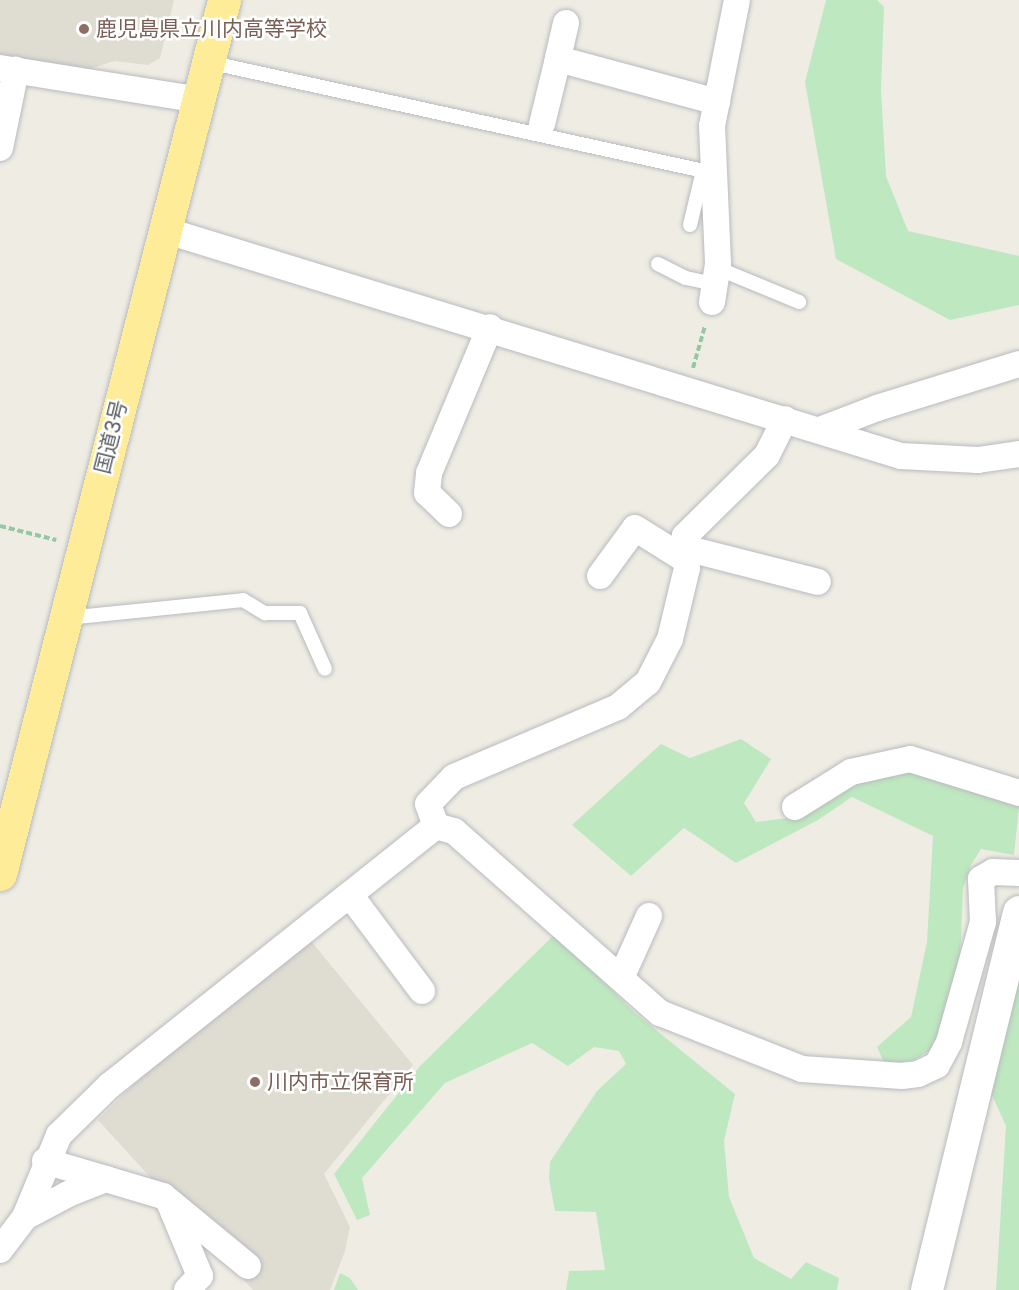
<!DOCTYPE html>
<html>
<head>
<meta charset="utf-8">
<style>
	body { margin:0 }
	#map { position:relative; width:1019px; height:1290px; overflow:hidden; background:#efede3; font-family:Poppins,"Noto Sans JP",sans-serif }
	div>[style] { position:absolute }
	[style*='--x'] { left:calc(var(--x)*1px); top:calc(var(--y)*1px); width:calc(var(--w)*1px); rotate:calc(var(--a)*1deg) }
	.education>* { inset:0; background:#dfdcd2 }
	.green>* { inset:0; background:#bee8bf }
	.path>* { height:4px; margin-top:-2px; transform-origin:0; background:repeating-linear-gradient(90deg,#96c7a5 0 6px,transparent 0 9px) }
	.roads { filter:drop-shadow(0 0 2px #b8bbc0) drop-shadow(0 0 2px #b8bbc0) }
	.service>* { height:14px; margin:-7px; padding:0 7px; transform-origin:7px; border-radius:7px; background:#fff }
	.minor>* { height:26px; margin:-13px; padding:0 13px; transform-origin:13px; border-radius:13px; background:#fff }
	.tertiary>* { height:32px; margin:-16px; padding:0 16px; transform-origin:16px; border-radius:16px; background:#fff }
	.trunk>* { height:33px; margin:-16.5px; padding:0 16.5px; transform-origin:16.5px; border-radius:16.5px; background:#ffec99 }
	.dots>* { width:16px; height:16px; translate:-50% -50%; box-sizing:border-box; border:3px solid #fff; border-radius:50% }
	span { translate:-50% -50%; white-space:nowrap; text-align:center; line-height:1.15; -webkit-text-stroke:5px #fff; paint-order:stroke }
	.education-label { font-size:21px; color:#785e54 }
	.left { translate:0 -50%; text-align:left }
	.street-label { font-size:21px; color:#5b5f65 }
</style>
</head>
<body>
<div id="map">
	<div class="education">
		<i style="clip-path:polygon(0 0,174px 0,160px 58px,148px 65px,114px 61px,80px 72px,0 60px)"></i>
		<i style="clip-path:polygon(311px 941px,413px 1065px,324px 1174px,350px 1227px,345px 1251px,330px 1290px,253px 1290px,98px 1120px,148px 1070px)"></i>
	</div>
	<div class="green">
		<i style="clip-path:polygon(826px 0,877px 0,884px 7px,881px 90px,886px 176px,908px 231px,1019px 256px,1019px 305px,950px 320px,836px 259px,805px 82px)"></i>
		<i style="clip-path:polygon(741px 739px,771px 759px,744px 803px,756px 822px,788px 818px,849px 785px,910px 770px,1019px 807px,1014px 855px,981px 849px,971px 865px,963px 888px,960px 961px,937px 1046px,914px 1060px,885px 1064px,877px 1047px,911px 1017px,927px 942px,933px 836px,852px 797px,818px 820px,736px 863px,684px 828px,631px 876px,572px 825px,661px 744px,690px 758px)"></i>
		<i style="clip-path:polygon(555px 934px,635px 1013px,735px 1094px,724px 1141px,729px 1197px,754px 1258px,791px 1279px,806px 1262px,839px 1278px,837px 1290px,566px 1290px,569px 1271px,605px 1270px,596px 1212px,555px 1211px,549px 1179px,550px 1162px,597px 1091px,626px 1064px,619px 1051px,594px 1047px,568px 1066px,532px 1043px,445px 1083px,362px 1178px,370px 1215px,357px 1220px,334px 1174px,421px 1065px)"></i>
		<i style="clip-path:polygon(1019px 955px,1019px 1290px,996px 1290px,1006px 1126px,978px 1064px)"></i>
		<i style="clip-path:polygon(340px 1273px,350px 1278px,358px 1290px,334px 1290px)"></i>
	</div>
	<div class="path">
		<i style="--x:693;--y:368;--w:44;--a:-74.1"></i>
		<i style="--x:0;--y:526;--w:58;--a:14"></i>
	</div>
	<div class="roads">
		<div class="service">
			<i style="--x:208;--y:62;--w:517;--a:12.4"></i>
			<i style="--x:690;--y:225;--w:56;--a:-76.5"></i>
			<i style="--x:658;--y:264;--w:31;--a:27"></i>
			<i style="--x:686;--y:278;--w:30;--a:12"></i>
			<i style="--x:717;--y:268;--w:89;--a:22.5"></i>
			<i style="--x:67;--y:618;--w:177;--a:-5.8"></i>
			<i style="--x:243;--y:600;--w:26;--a:31"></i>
			<i style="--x:265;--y:613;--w:35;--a:0"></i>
			<i style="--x:300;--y:613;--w:61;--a:65.9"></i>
		</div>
		<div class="minor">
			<i style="--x:566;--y:23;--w:37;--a:103"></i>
			<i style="--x:558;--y:59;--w:165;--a:15.1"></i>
			<i style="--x:0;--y:68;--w:202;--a:9.1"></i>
			<i style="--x:542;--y:124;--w:67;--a:-76.2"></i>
			<i style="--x:0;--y:148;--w:80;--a:-78.4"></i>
			<i style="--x:164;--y:230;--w:771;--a:17.05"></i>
			<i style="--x:901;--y:456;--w:77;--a:3"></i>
			<i style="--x:978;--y:460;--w:41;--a:-8.3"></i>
			<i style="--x:712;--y:302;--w:39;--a:-81"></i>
			<i style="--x:718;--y:263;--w:137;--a:-92.5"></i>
			<i style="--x:712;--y:126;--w:128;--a:-78.8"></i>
			<i style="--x:820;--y:430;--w:61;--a:-21.1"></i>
			<i style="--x:877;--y:408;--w:149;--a:-17.2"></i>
			<i style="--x:449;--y:514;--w:30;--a:-136"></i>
			<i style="--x:427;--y:493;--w:20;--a:-84"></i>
			<i style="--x:429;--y:473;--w:158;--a:-67.3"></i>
			<i style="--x:685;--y:548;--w:137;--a:14.3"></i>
			<i style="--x:600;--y:576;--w:59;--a:-53.9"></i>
			<i style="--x:635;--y:528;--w:60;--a:32.1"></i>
			<i style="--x:795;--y:807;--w:66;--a:-32"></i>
			<i style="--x:851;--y:772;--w:60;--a:-12.4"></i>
			<i style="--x:910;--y:759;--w:114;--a:17.3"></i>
			<i style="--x:436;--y:826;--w:23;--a:-110"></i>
			<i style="--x:428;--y:804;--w:37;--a:-46"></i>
			<i style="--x:454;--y:777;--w:178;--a:-23.1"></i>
			<i style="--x:618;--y:707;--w:39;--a:-40"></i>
			<i style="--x:648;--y:682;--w:48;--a:-62.9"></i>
			<i style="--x:670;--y:639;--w:73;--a:-76.5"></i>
			<i style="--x:687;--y:568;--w:32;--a:-94"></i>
			<i style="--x:685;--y:536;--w:115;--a:-44.6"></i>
			<i style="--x:767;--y:455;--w:40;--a:-63.4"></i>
			<i style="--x:350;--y:895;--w:120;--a:53.1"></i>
			<i style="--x:621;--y:978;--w:68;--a:-65.7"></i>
			<i style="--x:45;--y:1161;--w:123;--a:16.5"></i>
			<i style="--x:163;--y:1196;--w:110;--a:39.5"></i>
			<i style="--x:170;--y:1204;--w:78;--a:67.4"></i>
			<i style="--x:200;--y:1276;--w:19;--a:133"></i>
			<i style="--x:25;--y:1217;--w:49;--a:-28.1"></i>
			<i style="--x:68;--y:1194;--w:41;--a:-21.5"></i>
			<i style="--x:0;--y:1250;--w:41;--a:-52.9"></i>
			<i style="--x:25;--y:1217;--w:89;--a:-67.5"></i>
			<i style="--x:59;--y:1135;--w:70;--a:-44.4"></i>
			<i style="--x:109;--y:1086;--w:418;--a:-38.5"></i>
			<i style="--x:436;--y:826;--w:19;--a:16"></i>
			<i style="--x:454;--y:831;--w:275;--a:41.5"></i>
			<i style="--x:660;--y:1013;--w:153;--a:21.5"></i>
			<i style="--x:802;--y:1069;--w:100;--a:4"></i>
			<i style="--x:902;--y:1076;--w:16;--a:-7"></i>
			<i style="--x:918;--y:1074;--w:21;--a:-25"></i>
			<i style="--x:937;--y:1065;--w:26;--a:-62"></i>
			<i style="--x:949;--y:1042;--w:125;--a:-74.2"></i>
			<i style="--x:983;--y:922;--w:43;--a:-92.7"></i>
			<i style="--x:981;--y:879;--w:14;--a:-30"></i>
			<i style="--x:993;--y:872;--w:26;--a:2"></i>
		</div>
		<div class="tertiary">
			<i style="--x:927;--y:1290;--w:389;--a:-76.3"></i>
		</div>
		<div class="trunk">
			<i style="--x:0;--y:874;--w:902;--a:-75.62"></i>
		</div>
	</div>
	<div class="dots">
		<i style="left:84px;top:29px;background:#8d6e63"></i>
		<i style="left:255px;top:1082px;background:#8d6e63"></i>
	</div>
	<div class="education-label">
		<span class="left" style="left:96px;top:29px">鹿児島県立川内高等学校</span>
		<span class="left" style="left:267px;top:1082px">川内市立保育所</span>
	</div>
	<div class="street-label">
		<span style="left:111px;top:437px;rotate:-76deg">国道3号</span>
	</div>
</div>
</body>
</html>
